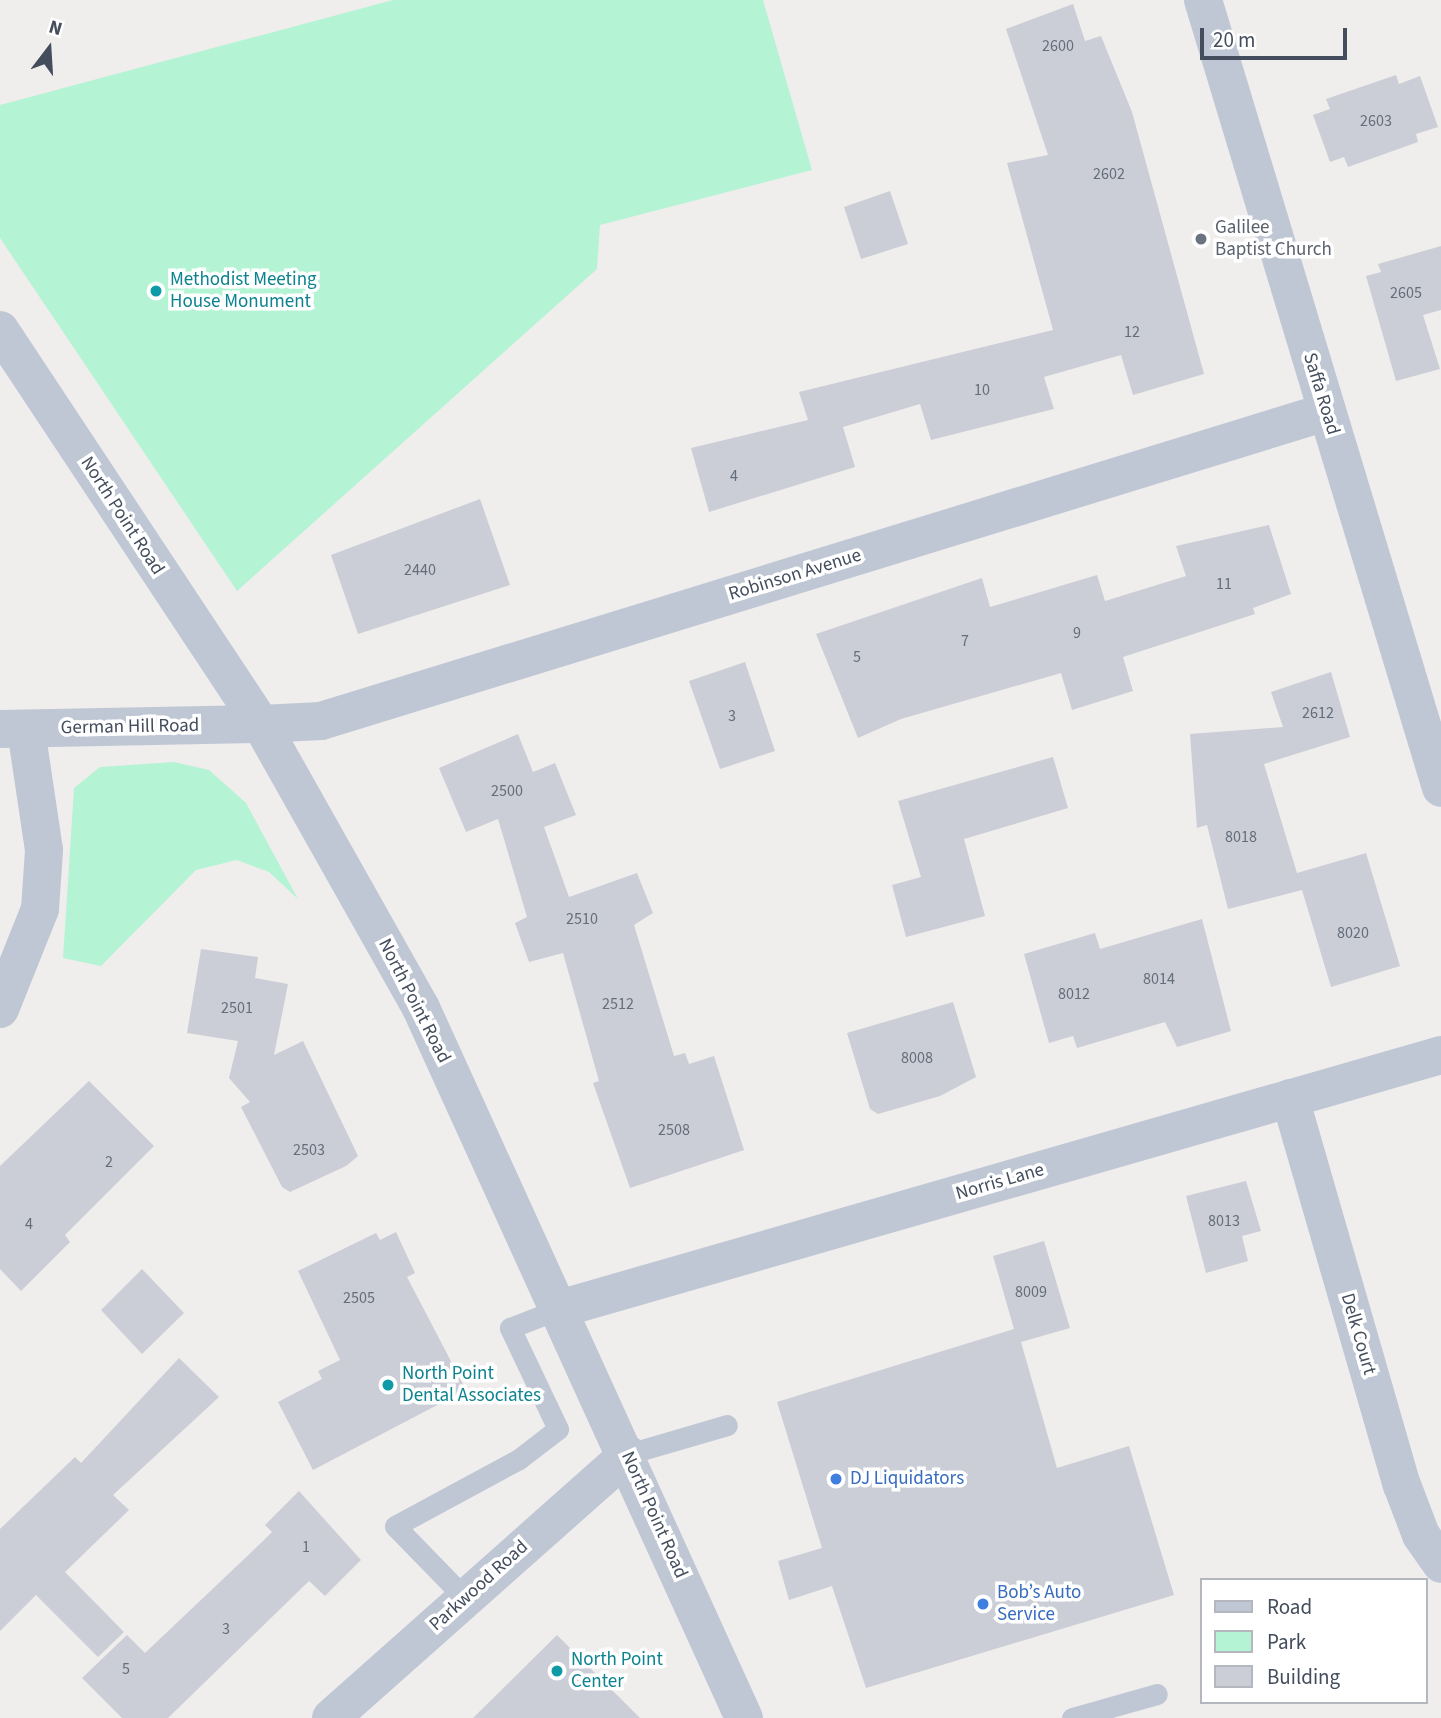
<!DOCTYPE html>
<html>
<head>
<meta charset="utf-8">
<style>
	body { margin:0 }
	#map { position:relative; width:1441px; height:1718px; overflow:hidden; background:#f0eded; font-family:"Source Sans 3",sans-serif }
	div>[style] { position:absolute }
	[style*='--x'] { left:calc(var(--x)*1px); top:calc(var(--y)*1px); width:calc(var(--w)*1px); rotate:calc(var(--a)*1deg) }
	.green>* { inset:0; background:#b5f3d5 }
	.building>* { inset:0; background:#cbced6 }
	.service>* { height:21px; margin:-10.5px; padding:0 10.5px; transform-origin:10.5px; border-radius:10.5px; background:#bfc7d4 }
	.minor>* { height:38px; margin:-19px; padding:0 19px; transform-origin:19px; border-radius:19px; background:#bfc7d4 }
	.tertiary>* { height:38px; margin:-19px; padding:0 19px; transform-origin:19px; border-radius:19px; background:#bfc7d4 }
	.dots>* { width:19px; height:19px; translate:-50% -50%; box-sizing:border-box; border:4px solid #fff; border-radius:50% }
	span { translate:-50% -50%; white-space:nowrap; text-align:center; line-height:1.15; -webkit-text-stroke:7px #fff; paint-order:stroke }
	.number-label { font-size:16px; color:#656d7a }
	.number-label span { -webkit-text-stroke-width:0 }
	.worship-label { font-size:19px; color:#5b616d }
	.left { translate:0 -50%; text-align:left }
	.culture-label { font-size:19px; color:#0d838f }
	.street-label { font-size:19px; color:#434d5c }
	.shop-label { font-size:19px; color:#366cbe }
	.legend { position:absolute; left:1200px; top:1578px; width:228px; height:126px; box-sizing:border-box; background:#fff; border:2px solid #b4b8be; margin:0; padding:9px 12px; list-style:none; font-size:21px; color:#434d5c }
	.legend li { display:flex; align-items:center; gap:14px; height:35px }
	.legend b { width:35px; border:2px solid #b4b8be }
	.north { position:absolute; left:14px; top:14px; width:70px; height:70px; -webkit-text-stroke:5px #fff; paint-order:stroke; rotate:17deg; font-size:19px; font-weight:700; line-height:28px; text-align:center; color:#434d5c }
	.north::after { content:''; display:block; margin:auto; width:24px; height:32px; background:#434d5c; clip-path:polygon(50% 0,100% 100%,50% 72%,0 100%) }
	.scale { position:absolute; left:1200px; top:28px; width:147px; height:32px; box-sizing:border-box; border:4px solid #434d5c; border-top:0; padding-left:9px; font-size:21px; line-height:24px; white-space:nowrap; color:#434d5c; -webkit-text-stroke:5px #fff; paint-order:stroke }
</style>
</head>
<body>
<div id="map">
	<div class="green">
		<i style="clip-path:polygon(393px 0,763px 0,812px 170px,600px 225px,597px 269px,237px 591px,0 238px,0 105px)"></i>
		<i style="clip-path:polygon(174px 762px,209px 770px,246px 803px,298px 899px,269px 872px,237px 860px,196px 870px,101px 966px,63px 958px,74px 788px,100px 767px)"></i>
	</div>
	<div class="building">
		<i style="clip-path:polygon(1073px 4px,1085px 41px,1101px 36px,1132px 112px,1204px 374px,1133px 395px,1121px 355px,1044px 377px,1054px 409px,931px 440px,920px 404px,843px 427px,855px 467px,709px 512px,691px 448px,808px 420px,799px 392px,1053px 330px,1007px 163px,1048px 155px,1006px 29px)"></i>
		<i style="clip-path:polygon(1396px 75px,1399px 84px,1420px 76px,1438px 127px,1416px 134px,1418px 142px,1348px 167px,1344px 157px,1330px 162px,1313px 115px,1330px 109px,1326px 99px)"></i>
		<i style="clip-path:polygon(890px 191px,908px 244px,861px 259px,844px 207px)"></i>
		<i style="clip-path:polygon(1441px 246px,1441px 310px,1423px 315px,1440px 369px,1396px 381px,1366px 276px,1381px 272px,1378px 264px)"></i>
		<i style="clip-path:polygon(480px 499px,510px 585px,358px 634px,331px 555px)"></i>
		<i style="clip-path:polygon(1269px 525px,1291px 594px,1253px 608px,1255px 614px,1123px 657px,1133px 691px,1072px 710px,1061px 673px,901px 719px,858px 738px,816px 634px,982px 578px,990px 607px,1097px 575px,1105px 601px,1186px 576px,1176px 546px)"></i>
		<i style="clip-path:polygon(745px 662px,775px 751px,720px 769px,689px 681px)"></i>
		<i style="clip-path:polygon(1331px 672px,1350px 737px,1264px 764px,1297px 873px,1366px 853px,1400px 966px,1331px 987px,1302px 890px,1228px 909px,1207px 825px,1197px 828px,1190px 734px,1283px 727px,1271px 692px)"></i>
		<i style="clip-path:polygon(518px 734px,533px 772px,555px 763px,576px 815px,544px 827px,569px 897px,637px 873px,653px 913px,634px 925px,674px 1056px,685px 1053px,689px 1064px,714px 1056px,744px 1150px,630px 1188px,593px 1083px,599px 1081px,563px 953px,529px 962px,515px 923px,527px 917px,498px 819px,466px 832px,439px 768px)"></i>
		<i style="clip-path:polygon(1053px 757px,1068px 808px,964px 839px,985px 916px,906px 937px,892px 885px,921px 877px,898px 801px)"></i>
		<i style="clip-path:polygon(1202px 919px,1231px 1031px,1177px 1047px,1165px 1022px,1077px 1048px,1073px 1036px,1049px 1043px,1024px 954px,1095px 933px,1100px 949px)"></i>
		<i style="clip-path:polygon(201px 949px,258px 957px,255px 978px,288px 984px,274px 1055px,303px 1041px,358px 1156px,346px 1166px,290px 1192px,282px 1187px,241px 1107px,250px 1102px,229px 1078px,238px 1041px,187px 1033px)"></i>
		<i style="clip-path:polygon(953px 1002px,976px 1077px,940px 1096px,878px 1114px,870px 1109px,847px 1033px)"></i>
		<i style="clip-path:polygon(89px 1081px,154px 1146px,65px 1235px,70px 1242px,21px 1291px,0 1269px,0 1166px)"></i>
		<i style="clip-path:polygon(1246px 1181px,1261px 1231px,1242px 1236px,1248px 1261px,1206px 1273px,1186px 1196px)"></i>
		<i style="clip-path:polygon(396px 1232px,415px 1273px,407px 1277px,466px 1390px,313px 1470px,278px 1402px,322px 1379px,318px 1371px,340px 1360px,298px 1271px,376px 1233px,380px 1240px)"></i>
		<i style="clip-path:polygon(1044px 1241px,1070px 1328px,1021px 1342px,1057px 1468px,1129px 1446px,1174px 1595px,866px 1688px,832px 1586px,789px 1600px,778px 1561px,822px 1548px,777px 1402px,1014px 1329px,993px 1256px)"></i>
		<i style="clip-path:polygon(142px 1269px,184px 1313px,142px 1354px,101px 1310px)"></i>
		<i style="clip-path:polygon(179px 1358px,219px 1397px,113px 1495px,129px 1510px,65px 1572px,124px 1632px,98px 1657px,36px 1595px,0 1631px,0 1529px,75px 1457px,81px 1463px)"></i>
		<i style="clip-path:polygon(299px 1491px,361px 1560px,325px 1596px,309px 1581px,168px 1718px,122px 1718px,82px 1678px,127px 1635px,145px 1653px,263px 1541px,272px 1532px,265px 1525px)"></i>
		<i style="clip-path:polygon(557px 1635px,640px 1718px,473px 1718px)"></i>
	</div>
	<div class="service">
		<i style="--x:628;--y:1454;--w:103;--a:-16.3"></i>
		<i style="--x:465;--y:1598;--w:100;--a:-134.2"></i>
		<i style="--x:395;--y:1526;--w:141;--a:-28.4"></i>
		<i style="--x:519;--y:1459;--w:49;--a:-37.6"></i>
		<i style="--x:558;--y:1429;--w:112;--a:-115.4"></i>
		<i style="--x:510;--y:1328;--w:53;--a:-21.2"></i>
		<i style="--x:1072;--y:1718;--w:88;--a:-15.8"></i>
	</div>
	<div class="minor">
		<i style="--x:1203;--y:0;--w:823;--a:73.19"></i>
		<i style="--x:261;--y:724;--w:60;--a:-2.9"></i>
		<i style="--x:321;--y:721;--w:1051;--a:-17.09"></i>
		<i style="--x:0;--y:1009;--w:108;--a:-68.2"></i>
		<i style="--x:40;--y:909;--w:59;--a:-86.1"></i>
		<i style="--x:44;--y:850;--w:121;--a:-98.5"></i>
		<i style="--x:1290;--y:1098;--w:403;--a:73.9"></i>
		<i style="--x:1402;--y:1485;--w:53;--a:69.2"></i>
		<i style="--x:1421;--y:1535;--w:35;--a:55"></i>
		<i style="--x:559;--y:1309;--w:918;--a:-16.07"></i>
		<i style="--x:331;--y:1718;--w:397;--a:-41.6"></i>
	</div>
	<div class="tertiary">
		<i style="--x:0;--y:330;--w:473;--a:56.5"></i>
		<i style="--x:261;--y:724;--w:326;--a:60.6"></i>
		<i style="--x:421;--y:1008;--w:780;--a:65.54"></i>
		<i style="--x:0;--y:729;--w:261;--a:-1.1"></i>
	</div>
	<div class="dots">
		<i style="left:1201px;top:239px;background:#6b7280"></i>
		<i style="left:156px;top:291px;background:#0f9aa8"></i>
		<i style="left:388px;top:1385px;background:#0f9aa8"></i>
		<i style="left:836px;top:1479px;background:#3f7fe0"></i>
		<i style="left:983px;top:1604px;background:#3f7fe0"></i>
		<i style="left:557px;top:1671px;background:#0f9aa8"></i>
	</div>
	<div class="number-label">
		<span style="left:1058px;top:46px">2600</span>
		<span style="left:1376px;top:121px">2603</span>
		<span style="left:1109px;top:174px">2602</span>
		<span style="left:1406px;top:293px">2605</span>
		<span style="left:1132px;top:332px">12</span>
		<span style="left:982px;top:390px">10</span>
		<span style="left:734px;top:476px">4</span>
		<span style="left:420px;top:570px">2440</span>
		<span style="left:1224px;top:584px">11</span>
		<span style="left:1077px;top:633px">9</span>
		<span style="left:965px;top:641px">7</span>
		<span style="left:857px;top:657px">5</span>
		<span style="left:1318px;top:713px">2612</span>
		<span style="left:732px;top:716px">3</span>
		<span style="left:507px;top:791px">2500</span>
		<span style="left:1241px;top:837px">8018</span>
		<span style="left:582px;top:919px">2510</span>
		<span style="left:1353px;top:933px">8020</span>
		<span style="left:1159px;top:979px">8014</span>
		<span style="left:1074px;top:994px">8012</span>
		<span style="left:618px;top:1004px">2512</span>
		<span style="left:237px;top:1008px">2501</span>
		<span style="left:917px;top:1058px">8008</span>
		<span style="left:674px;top:1130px">2508</span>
		<span style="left:309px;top:1150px">2503</span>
		<span style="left:109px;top:1162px">2</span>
		<span style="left:1224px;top:1221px">8013</span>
		<span style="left:29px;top:1224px">4</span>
		<span style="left:1031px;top:1292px">8009</span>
		<span style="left:359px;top:1298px">2505</span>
		<span style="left:306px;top:1547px">1</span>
		<span style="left:226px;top:1629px">3</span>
		<span style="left:126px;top:1669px">5</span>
	</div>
	<div class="worship-label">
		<span class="left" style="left:1215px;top:239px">Galilee<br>Baptist Church</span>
	</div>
	<div class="culture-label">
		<span class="left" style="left:170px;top:291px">Methodist Meeting<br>House Monument</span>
		<span class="left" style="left:402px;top:1385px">North Point<br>Dental Associates</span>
		<span class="left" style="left:571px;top:1671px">North Point<br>Center</span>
	</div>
	<div class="street-label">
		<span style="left:1321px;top:394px;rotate:73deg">Saffa Road</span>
		<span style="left:122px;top:516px;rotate:57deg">North Point Road</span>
		<span style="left:795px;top:575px;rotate:-17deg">Robinson Avenue</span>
		<span style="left:130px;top:727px;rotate:-1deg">German Hill Road</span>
		<span style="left:414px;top:1001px;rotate:63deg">North Point Road</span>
		<span style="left:1000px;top:1182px;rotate:-16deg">Norris Lane</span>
		<span style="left:1358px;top:1334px;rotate:74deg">Delk Court</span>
		<span style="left:654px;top:1515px;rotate:66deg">North Point Road</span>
		<span style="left:479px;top:1586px;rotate:-42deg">Parkwood Road</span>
	</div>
	<div class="shop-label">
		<span class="left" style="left:850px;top:1479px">DJ Liquidators</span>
		<span class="left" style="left:997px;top:1604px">Bob’s Auto<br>Service</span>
	</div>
	<ul class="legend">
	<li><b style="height:9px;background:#bfc7d4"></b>Road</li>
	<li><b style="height:19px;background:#b5f3d5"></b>Park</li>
	<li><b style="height:19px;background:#cbced6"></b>Building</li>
	</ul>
	<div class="north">N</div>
	<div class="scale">20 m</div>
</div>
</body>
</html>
